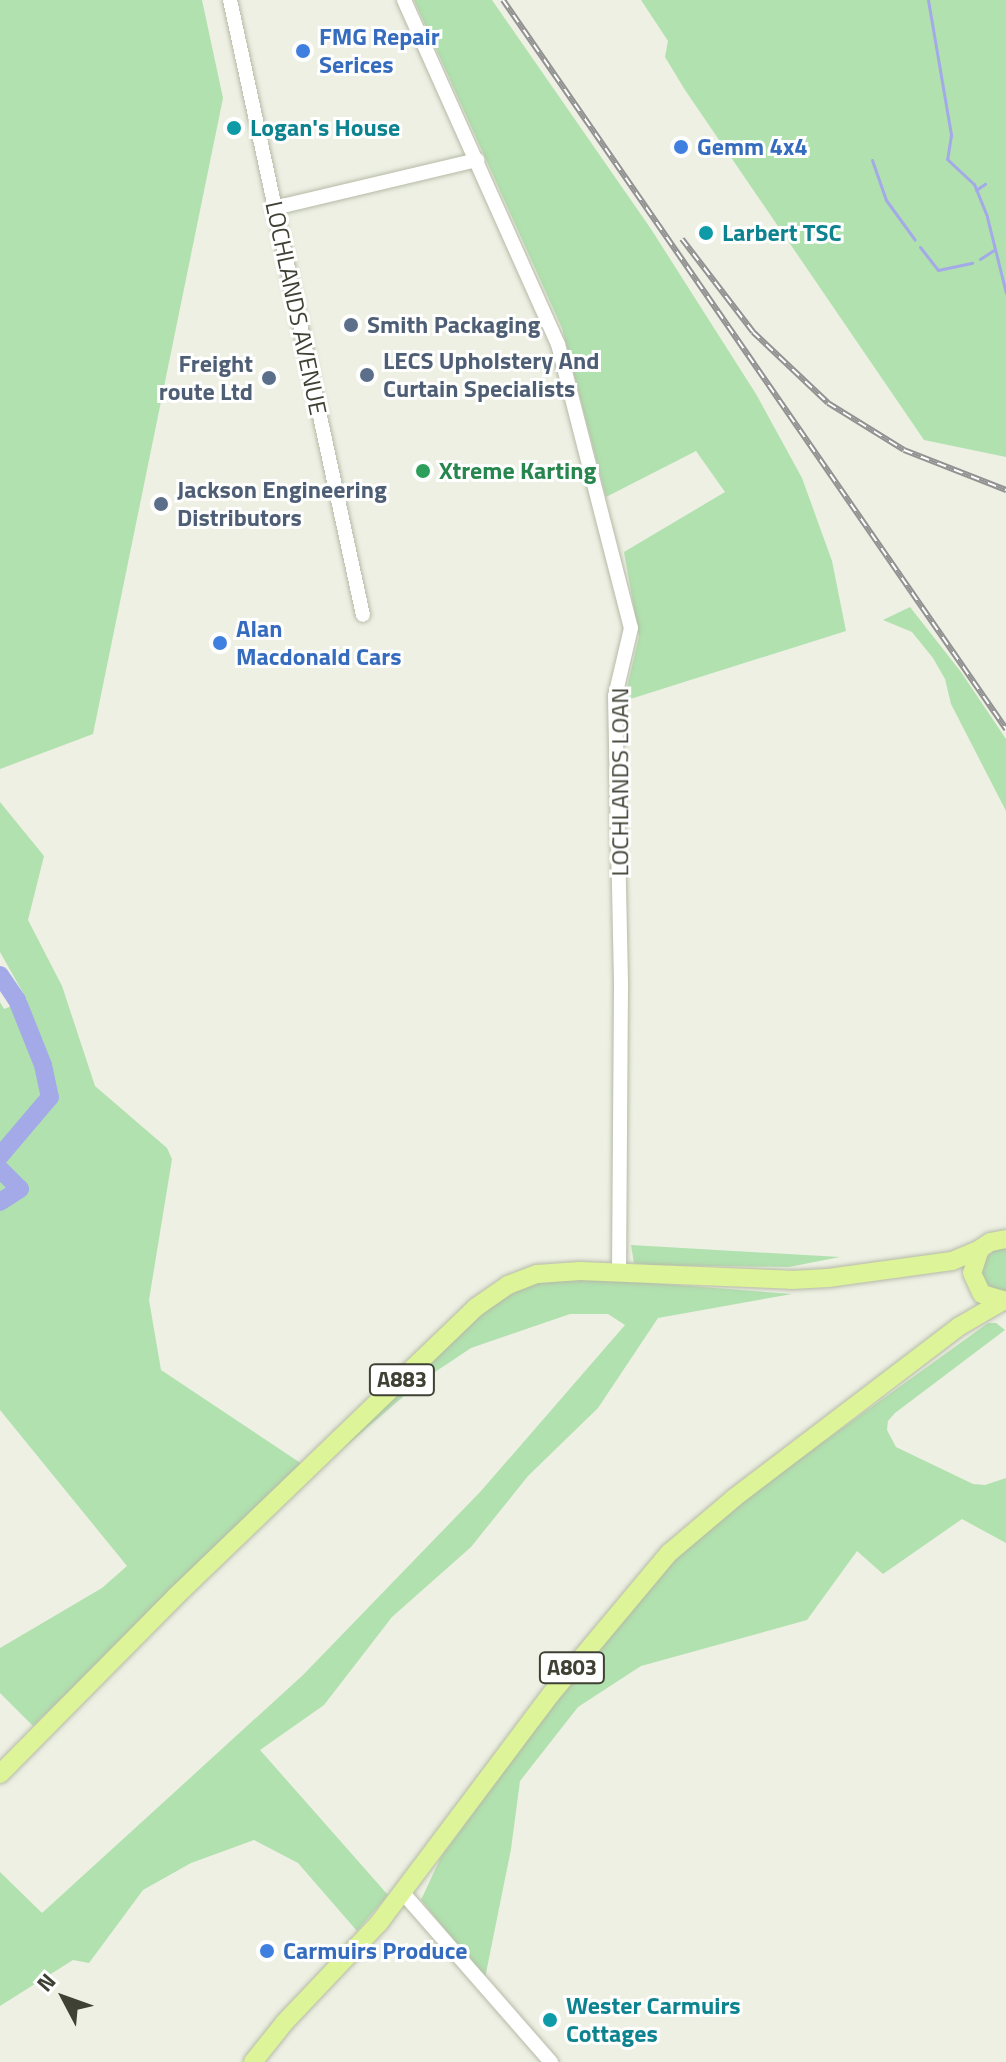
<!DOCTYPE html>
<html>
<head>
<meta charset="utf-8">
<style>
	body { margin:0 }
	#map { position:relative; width:1006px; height:2062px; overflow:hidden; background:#edf0e3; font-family:"Titillium Web",sans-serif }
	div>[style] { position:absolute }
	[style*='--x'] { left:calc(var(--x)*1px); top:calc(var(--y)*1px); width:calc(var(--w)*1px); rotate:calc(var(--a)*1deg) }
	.green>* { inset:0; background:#b1e1af }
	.stream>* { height:3px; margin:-1.5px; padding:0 1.5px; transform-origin:1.5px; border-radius:1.5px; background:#a4a9e8 }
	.river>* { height:18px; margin:-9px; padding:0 9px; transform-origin:9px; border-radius:9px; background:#a4a9e8 }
	.roads { filter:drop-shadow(0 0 2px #b6baa7) drop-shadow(0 0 2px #b6baa7) }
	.minor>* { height:14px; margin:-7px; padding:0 7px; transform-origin:7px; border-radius:7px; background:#fff }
	.major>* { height:18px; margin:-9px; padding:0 9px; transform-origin:9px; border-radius:9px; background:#def498 }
	.rail>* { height:6px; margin-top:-3px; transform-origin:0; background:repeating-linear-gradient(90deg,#fff 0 9px,#929292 0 18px); box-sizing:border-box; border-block:2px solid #929292 }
	.dots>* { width:22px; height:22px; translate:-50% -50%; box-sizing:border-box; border:4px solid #fff; border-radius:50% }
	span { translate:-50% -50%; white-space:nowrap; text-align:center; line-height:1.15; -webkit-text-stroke:6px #fff; paint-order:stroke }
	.shield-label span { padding:2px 6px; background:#fff; border:2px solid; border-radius:6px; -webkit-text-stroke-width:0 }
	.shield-label { font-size:22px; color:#3f4134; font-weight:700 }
	.shop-label { font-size:24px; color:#366cbe; font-weight:700 }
	.left { translate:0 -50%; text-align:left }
	.culture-label { font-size:24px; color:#0d838f; font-weight:700 }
	.street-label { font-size:24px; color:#3f4134 }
	.service-label { font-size:24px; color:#4e5e75; font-weight:700 }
	.right { translate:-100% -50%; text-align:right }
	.leisure-label { font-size:24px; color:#27864d; font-weight:700 }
	.north { position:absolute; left:24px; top:1958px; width:80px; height:80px; -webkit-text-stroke:6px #fff; paint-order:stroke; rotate:311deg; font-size:22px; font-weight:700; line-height:32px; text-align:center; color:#3f4134 }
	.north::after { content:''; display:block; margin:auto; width:28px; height:36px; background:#3f4134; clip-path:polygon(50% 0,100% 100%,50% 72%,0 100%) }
</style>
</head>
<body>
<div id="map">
	<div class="green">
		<i style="clip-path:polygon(0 0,202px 0,223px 98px,93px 734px,0 769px)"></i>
		<i style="clip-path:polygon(414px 0,492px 0,651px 229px,756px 394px,802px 478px,832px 561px,846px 631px,624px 701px,639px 636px,624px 552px,725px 492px,696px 451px,606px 497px,562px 328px)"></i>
		<i style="clip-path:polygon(641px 0,1006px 0,1006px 457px,924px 440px,685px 90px,665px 57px,668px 41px)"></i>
		<i style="clip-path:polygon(910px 607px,961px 672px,1006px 739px,1006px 811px,951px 704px,945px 679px,933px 658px,912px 632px,883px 620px)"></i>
		<i style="clip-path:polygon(0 802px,44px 856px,28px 920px,62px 986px,95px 1086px,167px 1148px,172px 1159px,149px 1300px,161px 1370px,302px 1464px,33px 1726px,0 1693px,0 1648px,102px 1588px,127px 1566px,0 1410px,0 1002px,4px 1009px,27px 1000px,0 952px)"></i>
		<i style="clip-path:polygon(631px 1245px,840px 1257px,789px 1267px,649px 1265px,634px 1263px)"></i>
		<i style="clip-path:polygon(996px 1249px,1006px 1249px,1006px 1294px,984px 1286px,980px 1263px)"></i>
		<i style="clip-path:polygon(585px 1278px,792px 1294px,658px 1318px,598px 1408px,528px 1476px,471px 1547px,392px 1617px,324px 1705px,260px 1750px,388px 1895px,357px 1931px,298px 1863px,254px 1840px,191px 1863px,143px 1890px,89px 1963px,73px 1960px,0 2006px,0 1872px,42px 1913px,303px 1675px,481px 1491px,625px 1325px,608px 1314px,570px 1314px,471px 1348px,420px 1382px,339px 1452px,481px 1312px,529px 1284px)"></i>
		<i style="clip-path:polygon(988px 1323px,996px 1323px,1005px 1330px,895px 1413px,888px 1421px,887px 1430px,896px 1447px,973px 1484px,985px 1485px,1006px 1478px,1006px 1543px,962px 1519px,883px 1574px,857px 1551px,807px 1620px,641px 1666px,578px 1707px,520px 1781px,511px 1849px,485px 1978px,421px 1900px,441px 1857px,539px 1723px,679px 1551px,715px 1520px)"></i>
	</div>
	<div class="stream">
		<i style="--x:928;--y:0;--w:137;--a:80.3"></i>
		<i style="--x:951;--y:135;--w:24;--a:99"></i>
		<i style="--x:947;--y:159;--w:37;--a:43"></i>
		<i style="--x:974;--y:184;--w:35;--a:68"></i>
		<i style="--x:987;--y:217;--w:78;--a:76"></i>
		<i style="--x:872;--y:160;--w:42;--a:70.7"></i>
		<i style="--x:886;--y:200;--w:49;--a:54.1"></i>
		<i style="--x:976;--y:190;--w:11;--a:-34"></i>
		<i style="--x:920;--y:247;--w:29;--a:52"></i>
		<i style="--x:938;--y:270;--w:35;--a:-12"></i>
		<i style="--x:980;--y:259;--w:17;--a:-33"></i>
	</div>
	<div class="river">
		<i style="--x:0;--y:975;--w:30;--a:56"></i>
		<i style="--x:17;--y:1000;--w:70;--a:68.2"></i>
		<i style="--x:43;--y:1065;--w:33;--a:78"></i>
		<i style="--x:50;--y:1097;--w:77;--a:130.3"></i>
		<i style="--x:0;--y:1169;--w:28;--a:45"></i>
		<i style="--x:20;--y:1189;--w:24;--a:147"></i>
	</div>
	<div class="roads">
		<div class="minor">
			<i style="--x:230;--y:0;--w:629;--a:77.8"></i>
			<i style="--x:404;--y:0;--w:377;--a:65.9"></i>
			<i style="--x:558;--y:344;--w:293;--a:75.6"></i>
			<i style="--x:631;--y:628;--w:70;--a:103.2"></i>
			<i style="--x:615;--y:696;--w:291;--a:88.8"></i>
			<i style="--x:621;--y:987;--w:285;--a:90.4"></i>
			<i style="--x:274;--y:208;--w:209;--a:-13.3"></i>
			<i style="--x:403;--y:1893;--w:225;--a:48.8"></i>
		</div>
		<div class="major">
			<i style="--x:1006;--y:1239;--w:16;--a:169"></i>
			<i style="--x:990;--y:1242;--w:12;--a:145"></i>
			<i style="--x:980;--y:1249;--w:25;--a:108"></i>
			<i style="--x:972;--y:1273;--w:23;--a:65"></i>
			<i style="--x:982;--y:1294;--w:25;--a:16"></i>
			<i style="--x:0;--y:1774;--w:250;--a:-45.3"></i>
			<i style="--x:176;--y:1596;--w:415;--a:-43.9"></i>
			<i style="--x:475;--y:1308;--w:40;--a:-34.9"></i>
			<i style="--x:508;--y:1285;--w:31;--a:-21"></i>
			<i style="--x:537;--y:1274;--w:43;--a:-4"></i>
			<i style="--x:580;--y:1271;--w:211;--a:2.4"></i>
			<i style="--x:791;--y:1280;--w:37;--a:-3"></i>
			<i style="--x:828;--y:1278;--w:125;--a:-7.8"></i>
			<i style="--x:952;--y:1261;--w:30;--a:-23"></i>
			<i style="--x:253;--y:2062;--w:51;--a:-51.3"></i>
			<i style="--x:285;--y:2022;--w:137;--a:-46.5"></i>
			<i style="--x:379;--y:1923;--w:286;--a:-53.1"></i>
			<i style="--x:551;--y:1694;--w:184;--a:-50.1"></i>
			<i style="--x:669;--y:1553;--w:85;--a:-40.2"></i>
			<i style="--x:734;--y:1498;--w:284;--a:-37.3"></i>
			<i style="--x:960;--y:1326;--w:50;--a:-30.2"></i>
		</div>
	</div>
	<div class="rail">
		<i style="--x:503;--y:0;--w:886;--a:55.39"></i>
		<i style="--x:682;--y:239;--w:117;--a:52.6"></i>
		<i style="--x:753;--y:332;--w:103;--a:43.4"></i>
		<i style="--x:828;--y:403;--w:89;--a:31.7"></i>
		<i style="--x:904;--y:450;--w:110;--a:21.4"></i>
	</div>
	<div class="dots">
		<i style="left:303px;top:51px;background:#3f7fe0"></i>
		<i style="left:234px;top:128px;background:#0f9aa8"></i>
		<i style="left:681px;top:147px;background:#3f7fe0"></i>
		<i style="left:706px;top:233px;background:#0f9aa8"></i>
		<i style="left:351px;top:325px;background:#5c6f8a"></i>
		<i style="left:367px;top:375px;background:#5c6f8a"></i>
		<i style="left:269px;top:378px;background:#5c6f8a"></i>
		<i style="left:423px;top:471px;background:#2e9e5b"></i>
		<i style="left:161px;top:504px;background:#5c6f8a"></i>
		<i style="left:220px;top:643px;background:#3f7fe0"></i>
		<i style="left:267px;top:1951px;background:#3f7fe0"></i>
		<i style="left:550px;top:2020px;background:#0f9aa8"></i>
	</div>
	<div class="shield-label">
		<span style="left:402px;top:1380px">A883</span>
		<span style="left:572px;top:1668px">A803</span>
	</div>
	<div class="shop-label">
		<span class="left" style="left:319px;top:51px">FMG Repair<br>Serices</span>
		<span class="left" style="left:697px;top:147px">Gemm 4x4</span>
		<span class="left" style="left:236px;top:643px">Alan<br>Macdonald Cars</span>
		<span class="left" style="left:283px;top:1951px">Carmuirs Produce</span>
	</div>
	<div class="culture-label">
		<span class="left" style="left:250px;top:128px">Logan's House</span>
		<span class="left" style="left:722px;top:233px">Larbert TSC</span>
		<span class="left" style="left:566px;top:2020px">Wester Carmuirs<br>Cottages</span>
	</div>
	<div class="street-label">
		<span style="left:296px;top:308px;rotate:78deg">LOCHLANDS AVENUE</span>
		<span style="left:620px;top:782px;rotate:-90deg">LOCHLANDS LOAN</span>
	</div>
	<div class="service-label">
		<span class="left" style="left:367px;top:325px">Smith Packaging</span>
		<span class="left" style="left:383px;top:375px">LECS Upholstery And<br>Curtain Specialists</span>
		<span class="right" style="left:253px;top:378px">Freight<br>route Ltd</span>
		<span class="left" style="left:177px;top:504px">Jackson Engineering<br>Distributors</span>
	</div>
	<div class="leisure-label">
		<span class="left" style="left:439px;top:471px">Xtreme Karting</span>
	</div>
	<div class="north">N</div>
</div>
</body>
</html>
